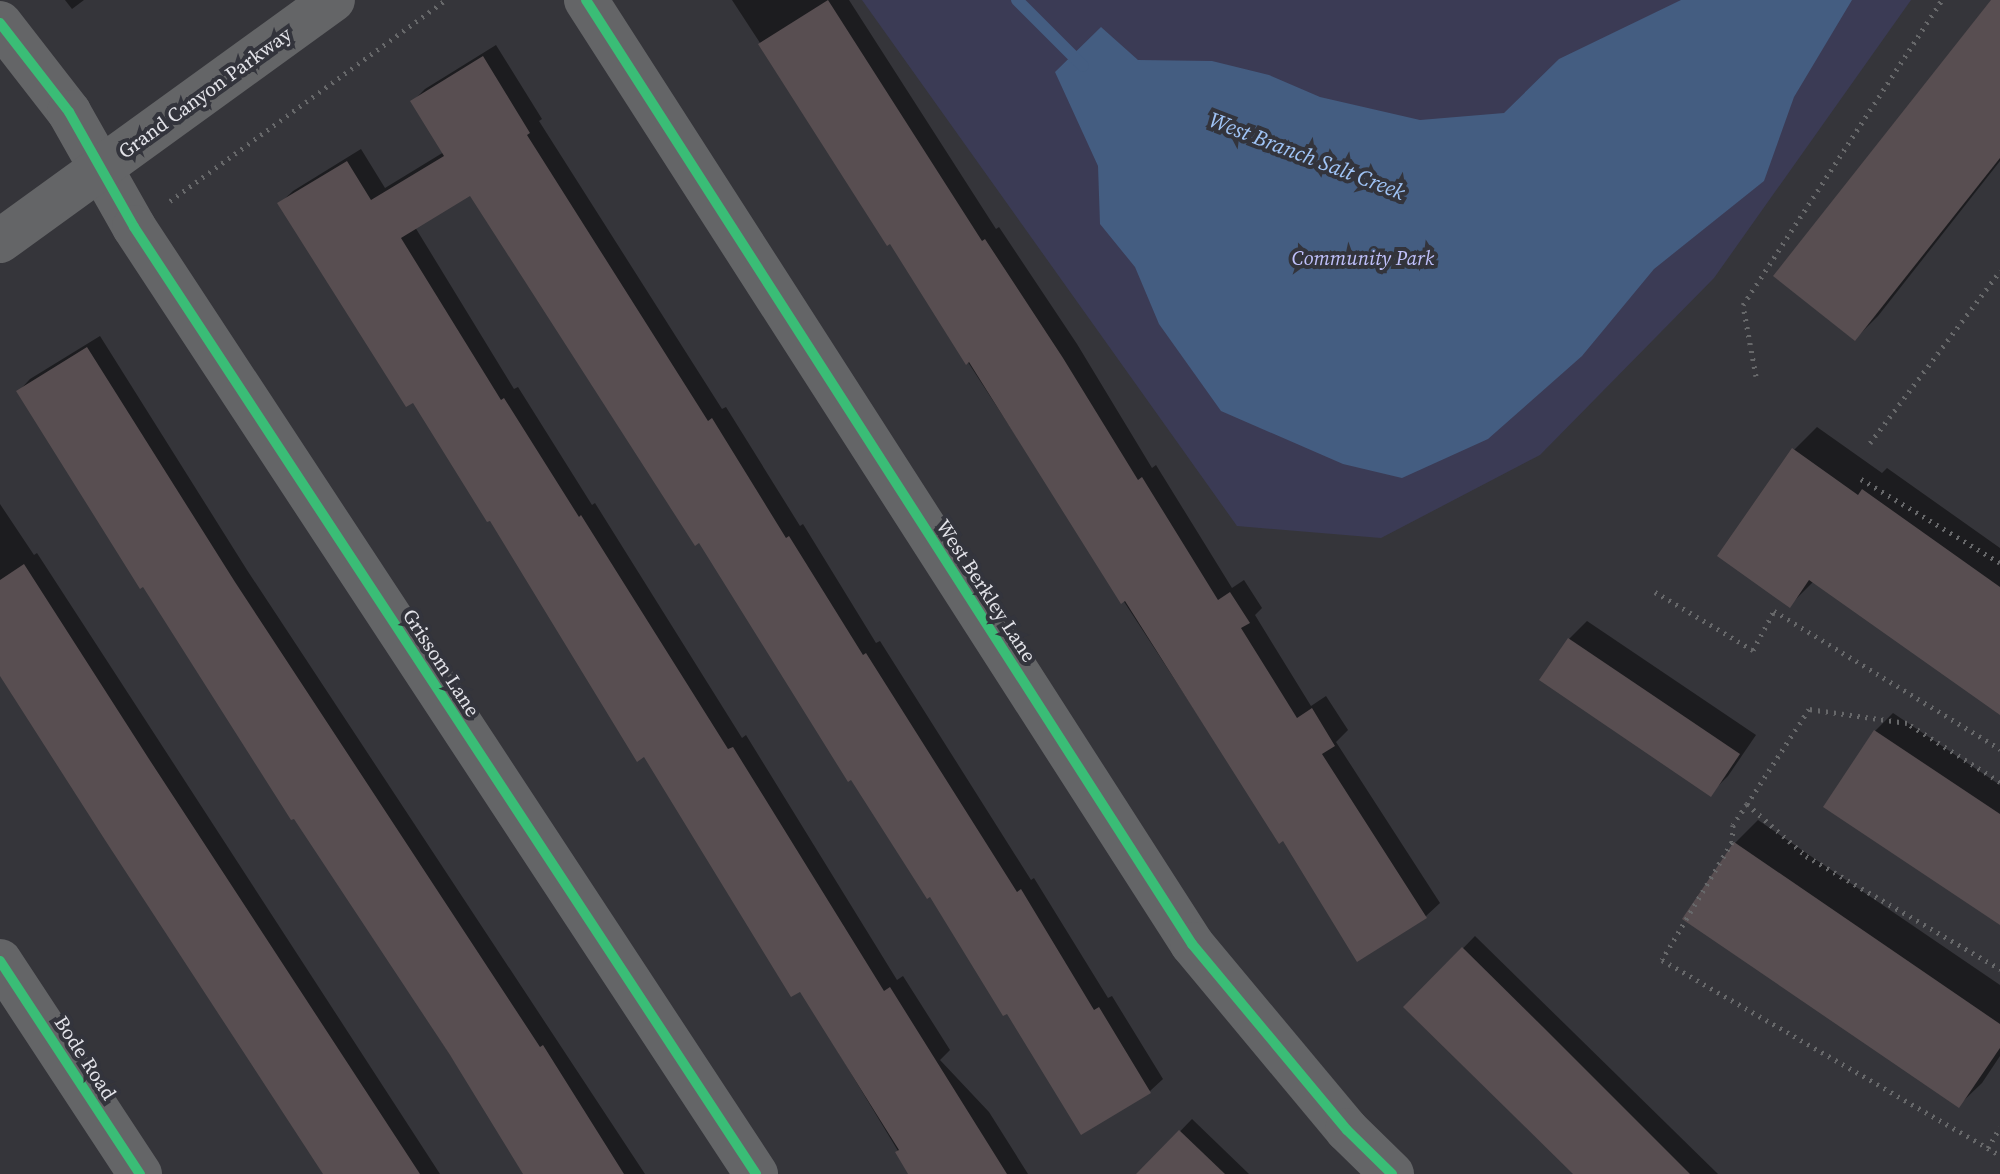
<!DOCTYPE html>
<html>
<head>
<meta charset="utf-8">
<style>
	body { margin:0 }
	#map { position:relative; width:2000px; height:1174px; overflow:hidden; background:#35353a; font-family:"Source Serif 4",serif }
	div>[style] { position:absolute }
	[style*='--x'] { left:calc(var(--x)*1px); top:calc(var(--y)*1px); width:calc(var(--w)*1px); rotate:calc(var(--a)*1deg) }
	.green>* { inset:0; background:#3b3b55 }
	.water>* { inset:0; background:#445d81 }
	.shadow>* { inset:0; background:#0007 }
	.stream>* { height:12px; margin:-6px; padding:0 6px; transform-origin:6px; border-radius:6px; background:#445d81 }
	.building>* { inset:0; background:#584e51 }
	.path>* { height:5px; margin-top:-2.5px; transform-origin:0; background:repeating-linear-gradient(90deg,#67686a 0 2px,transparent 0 8px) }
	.minor>* { height:44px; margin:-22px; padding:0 22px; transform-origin:22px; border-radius:22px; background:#646567 }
	.tertiary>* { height:44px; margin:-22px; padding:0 22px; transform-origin:22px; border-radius:22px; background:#646567 }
	.cycleway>* { height:10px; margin:-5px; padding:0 5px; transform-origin:5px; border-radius:5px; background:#3abd76 }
	span { translate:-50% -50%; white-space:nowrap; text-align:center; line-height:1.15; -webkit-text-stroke:8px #33343c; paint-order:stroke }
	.street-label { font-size:20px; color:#e3e3e9 }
	.park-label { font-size:20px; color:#c0c1fb; font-style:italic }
	.water-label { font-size:22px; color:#a0c4f6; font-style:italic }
</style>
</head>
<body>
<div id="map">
	<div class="green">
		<i style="clip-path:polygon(862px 0,1911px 0,1714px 278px,1540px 455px,1381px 538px,1237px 526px)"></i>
	</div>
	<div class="water">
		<i style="clip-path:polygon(1681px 0,1852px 0,1794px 97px,1764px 181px,1654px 269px,1582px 356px,1488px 439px,1402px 478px,1343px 464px,1221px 411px,1159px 324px,1135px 267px,1100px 224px,1098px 166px,1055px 72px,1101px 27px,1138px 60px,1212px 61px,1269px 75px,1320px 97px,1420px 120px,1504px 113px,1559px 59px)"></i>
	</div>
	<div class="shadow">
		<i style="clip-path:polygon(65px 0,84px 0,72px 9px)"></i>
		<i style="clip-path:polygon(732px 0,849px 0,996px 229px,999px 227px,1077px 344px,1152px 468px,1156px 465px,1232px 588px,1244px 580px,1262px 608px,1255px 615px,1311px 706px,1326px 696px,1348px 730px,1336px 742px,1440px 903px,1426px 916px,1358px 959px,1283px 838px,1280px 841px)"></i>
		<i style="clip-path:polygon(1993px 0,2000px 0,2000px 161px,1878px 316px,1855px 339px)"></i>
		<i style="clip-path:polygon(496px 45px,542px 119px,539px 121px,722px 409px,726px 407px,800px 526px,803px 524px,876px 643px,880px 641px,1031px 880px,1034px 878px,1108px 998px,1112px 996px,1163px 1079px,1150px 1091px,1008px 1011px,470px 193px,415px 227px,514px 389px,518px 387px,592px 505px,595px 503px,742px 738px,746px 735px,897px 980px,903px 976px,950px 1050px,940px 1060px,989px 1112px,1028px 1174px,912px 1174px,800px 989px,414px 400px,280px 203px,293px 191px,361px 149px,385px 188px,444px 152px,412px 102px,425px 89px)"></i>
		<i style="clip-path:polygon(100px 336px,247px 570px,645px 1174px,528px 1174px,18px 392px,30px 379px)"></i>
		<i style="clip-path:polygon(1817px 427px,1882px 473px,1887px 468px,2000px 548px,2000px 713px,1814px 581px,1790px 605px,1794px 450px)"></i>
		<i style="clip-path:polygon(0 504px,34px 555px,37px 553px,440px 1174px,326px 1174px,0 672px)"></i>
		<i style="clip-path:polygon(1587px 621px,1756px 735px,1728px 776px,1710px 794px,1569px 639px)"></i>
		<i style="clip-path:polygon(1893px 713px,2000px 785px,2000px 922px,1875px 731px)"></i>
		<i style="clip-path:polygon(1758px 820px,2000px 985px,2000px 1056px,1982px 1083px,1959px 1105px,1735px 843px)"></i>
		<i style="clip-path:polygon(1475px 936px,1718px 1174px,1579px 1174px,1406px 1007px)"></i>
		<i style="clip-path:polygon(1192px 1119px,1249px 1174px,1139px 1174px)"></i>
	</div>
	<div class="stream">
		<i style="--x:1017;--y:0;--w:93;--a:45"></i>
	</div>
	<div class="building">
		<i style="clip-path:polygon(828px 0,982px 241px,985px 239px,1063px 358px,1138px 480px,1142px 477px,1218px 600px,1230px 592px,1250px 623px,1241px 628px,1297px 718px,1312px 708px,1335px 746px,1322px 754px,1427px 918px,1357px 962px,1283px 841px,1279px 844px,1125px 601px,1121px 604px,969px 362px,966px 365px,890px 244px,887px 246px,758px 44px)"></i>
		<i style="clip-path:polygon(1991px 0,2000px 0,2000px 158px,1855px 341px,1773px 276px)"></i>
		<i style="clip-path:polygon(483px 56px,530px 133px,527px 135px,708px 421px,712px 418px,786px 538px,789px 536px,863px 655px,866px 653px,1017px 892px,1021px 889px,1094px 1010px,1099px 1007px,1151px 1093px,1081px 1135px,1007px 1014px,1003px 1016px,930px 897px,927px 899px,851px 780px,848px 782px,699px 543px,695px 546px,470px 196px,401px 238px,501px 400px,504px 398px,579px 517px,581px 515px,728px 749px,733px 747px,884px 991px,890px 987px,1007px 1174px,908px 1174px,895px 1152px,899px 1150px,800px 992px,791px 997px,644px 757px,637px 762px,490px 521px,487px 522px,413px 403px,406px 407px,277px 203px,347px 161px,371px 200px,444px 156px,410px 101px)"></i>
		<i style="clip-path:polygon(87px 347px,235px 582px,540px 1047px,543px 1045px,624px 1174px,523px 1174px,450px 1055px,294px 819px,291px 820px,143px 587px,140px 589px,16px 391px)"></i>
		<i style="clip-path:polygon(1792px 448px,1858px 495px,1862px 489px,2000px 587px,2000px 715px,1809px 580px,1790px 608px,1717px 556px)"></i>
		<i style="clip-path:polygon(24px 564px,149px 759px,420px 1174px,323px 1174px,105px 840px,0 676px,0 580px)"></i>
		<i style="clip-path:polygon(1568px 638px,1740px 754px,1711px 797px,1539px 680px)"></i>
		<i style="clip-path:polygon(1874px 730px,2000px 814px,2000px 925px,1823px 807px)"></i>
		<i style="clip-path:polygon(1734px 842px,2000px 1024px,2000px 1048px,1959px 1108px,1682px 919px)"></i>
		<i style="clip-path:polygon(1462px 947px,1545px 1029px,1690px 1174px,1573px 1174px,1403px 1007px)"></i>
		<i style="clip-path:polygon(1179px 1130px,1225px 1174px,1136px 1174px)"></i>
	</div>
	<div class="path">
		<i style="--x:170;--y:201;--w:341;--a:-36.1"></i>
		<i style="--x:1756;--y:376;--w:72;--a:-100.4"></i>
		<i style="--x:1743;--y:305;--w:364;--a:-56.9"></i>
		<i style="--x:1870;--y:443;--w:216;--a:-52.9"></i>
		<i style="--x:1861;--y:479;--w:162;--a:31.1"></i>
		<i style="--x:1655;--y:592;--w:114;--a:30.6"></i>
		<i style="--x:1753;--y:650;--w:44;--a:-61.7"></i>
		<i style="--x:1774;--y:611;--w:265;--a:31.4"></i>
		<i style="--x:2000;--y:782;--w:110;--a:-147.6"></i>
		<i style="--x:1907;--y:723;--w:99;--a:-171.9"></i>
		<i style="--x:1809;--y:709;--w:113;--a:123.1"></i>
		<i style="--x:1747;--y:804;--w:79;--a:41.4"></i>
		<i style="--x:1806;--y:856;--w:225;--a:30.2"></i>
		<i style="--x:1747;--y:804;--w:25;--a:124"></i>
		<i style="--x:1733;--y:825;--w:17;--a:93"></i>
		<i style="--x:1732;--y:842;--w:137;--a:120.7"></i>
		<i style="--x:1662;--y:960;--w:390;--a:30"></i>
		<i style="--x:1988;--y:1148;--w:24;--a:-60"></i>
	</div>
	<div class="minor">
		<i style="--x:586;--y:0;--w:1122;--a:57.3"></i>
		<i style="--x:1192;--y:944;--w:242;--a:50.2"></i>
		<i style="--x:1347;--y:1130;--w:63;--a:44.4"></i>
		<i style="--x:0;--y:23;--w:113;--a:52.2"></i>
		<i style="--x:69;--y:112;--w:132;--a:60.5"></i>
		<i style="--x:134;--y:227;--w:1133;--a:56.7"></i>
		<i style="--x:0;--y:241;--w:411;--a:-35.9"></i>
	</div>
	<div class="tertiary">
		<i style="--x:0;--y:961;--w:255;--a:56.7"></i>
	</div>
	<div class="cycleway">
		<i style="--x:586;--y:0;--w:1122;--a:57.3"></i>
		<i style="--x:1192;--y:944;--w:242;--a:50.2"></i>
		<i style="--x:1347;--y:1130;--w:63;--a:44.4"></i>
		<i style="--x:0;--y:23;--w:113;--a:52.2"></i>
		<i style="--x:69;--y:112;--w:132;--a:60.5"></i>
		<i style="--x:134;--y:227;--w:1133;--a:56.7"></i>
		<i style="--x:0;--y:961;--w:255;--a:56.7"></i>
	</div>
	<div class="street-label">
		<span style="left:205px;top:93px;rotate:-36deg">Grand Canyon Parkway</span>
		<span style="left:986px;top:591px;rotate:57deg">West Berkley Lane</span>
		<span style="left:441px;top:663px;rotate:57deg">Grissom Lane</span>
		<span style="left:85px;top:1058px;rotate:57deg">Bode Road</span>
	</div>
	<div class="park-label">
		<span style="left:1363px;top:258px">Community Park</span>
	</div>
	<div class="water-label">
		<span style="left:1307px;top:156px;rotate:21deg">West Branch Salt Creek</span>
	</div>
</div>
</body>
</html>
